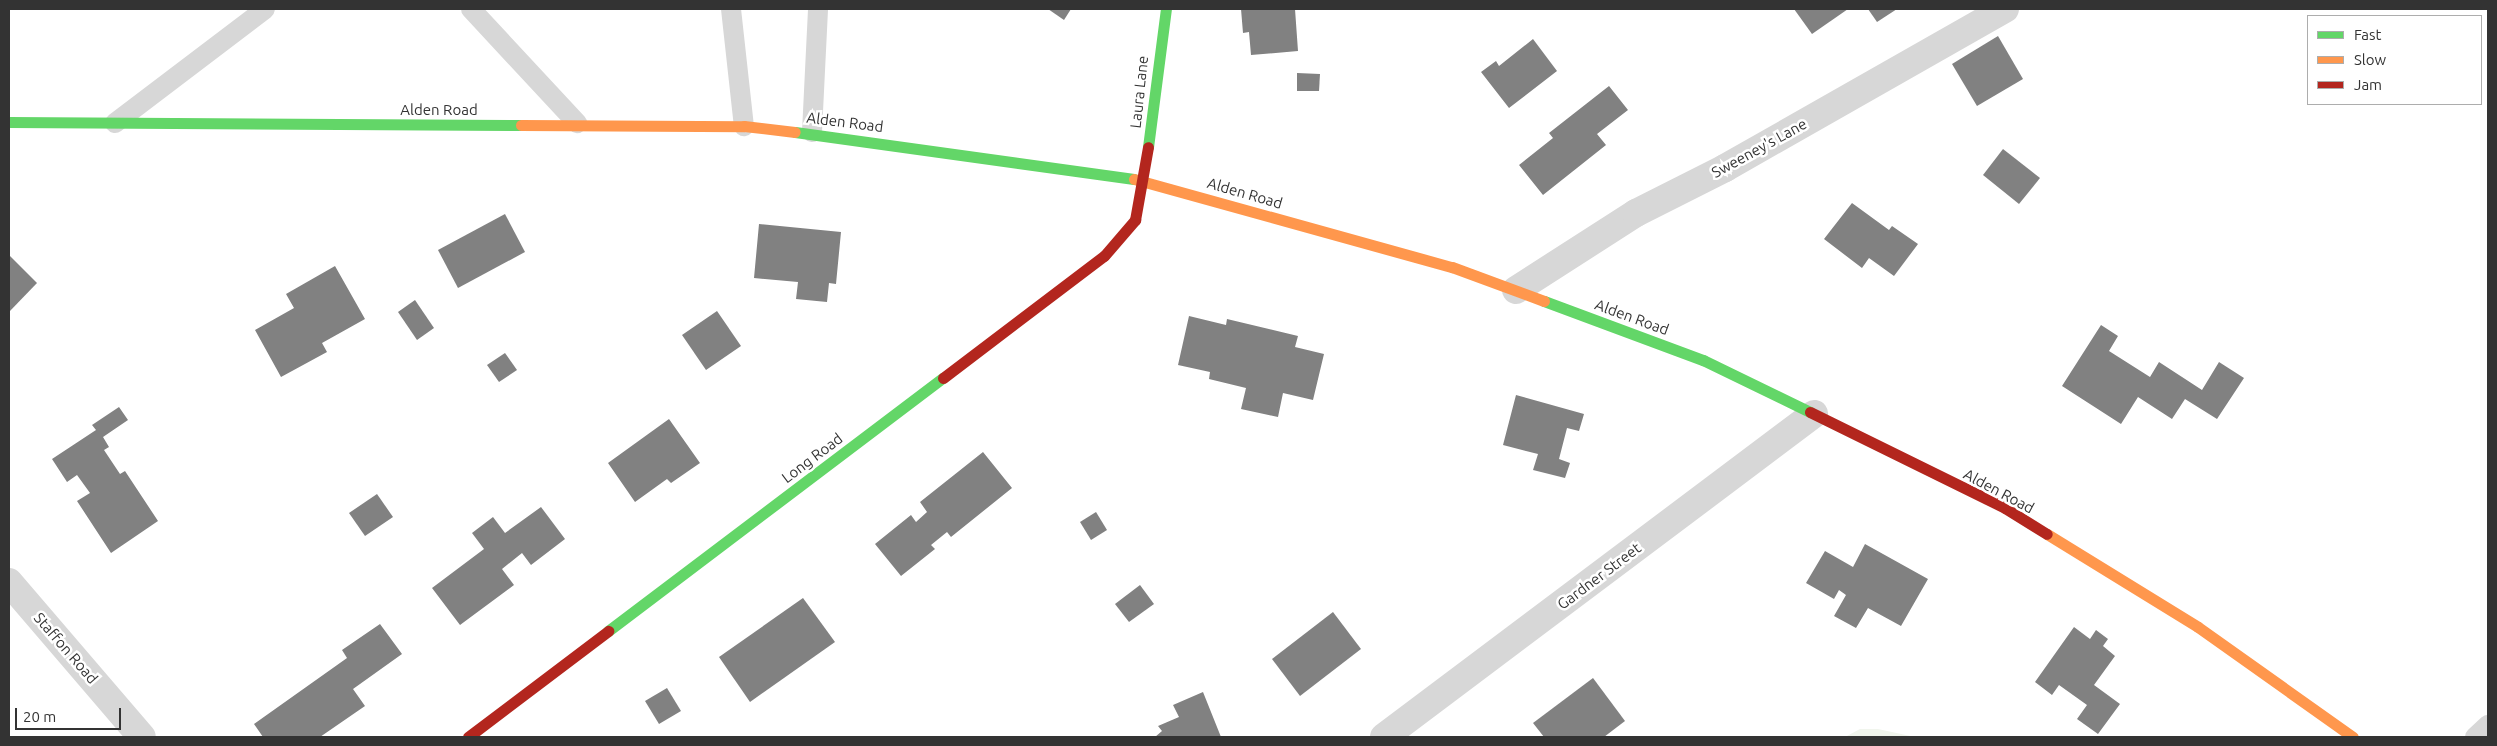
<!DOCTYPE html>
<html>
<head>
<meta charset="utf-8">
<style>
	body { margin:0 }
	#map { position:relative; width:2497px; height:746px; overflow:hidden; background:#fff; font-family:Ubuntu,sans-serif }
	div>[style] { position:absolute }
	[style*='--x'] { left:calc(var(--x)*1px); top:calc(var(--y)*1px); width:calc(var(--w)*1px); rotate:calc(var(--a)*1deg) }
	.green>* { inset:0; background:#f1f5ed }
	.building>* { inset:0; background:#818181 }
	.lane>* { height:20px; margin:-10px; padding:0 10px; transform-origin:10px; border-radius:10px; background:#d7d7d7 }
	.street>* { height:28px; margin:-14px; padding:0 14px; transform-origin:14px; border-radius:14px; background:#d7d7d7 }
	.fast>* { height:11px; margin:-5.5px; padding:0 5.5px; transform-origin:5.5px; border-radius:5.5px; background:#63d668 }
	.slow>* { height:11px; margin:-5.5px; padding:0 5.5px; transform-origin:5.5px; border-radius:5.5px; background:#ff974d }
	.jam>* { height:11px; margin:-5.5px; padding:0 5.5px; transform-origin:5.5px; border-radius:5.5px; background:#b3261e }
	span { translate:-50% -50%; white-space:nowrap; text-align:center; line-height:1.15; -webkit-text-stroke:5px #fff; paint-order:stroke }
	.street-label { font-size:15px; color:#333 }
	.frame { position:absolute; inset:0; border:10px solid #333; pointer-events:none }
	.legend { position:absolute; left:2307px; top:15px; width:175px; height:90px; box-sizing:border-box; background:#fff; border:1px solid #adadad; margin:0; padding:6px 9px; list-style:none; font-size:15px; color:#333 }
	.legend li { display:flex; align-items:center; gap:10px; height:25px }
	.legend b { width:25px; border:1px solid #adadad }
	.scale { position:absolute; left:15px; top:708px; width:106px; height:22px; box-sizing:border-box; border:2px solid #333; border-top:0; padding-left:6px; font-size:15px; line-height:18px; white-space:nowrap; color:#333; -webkit-text-stroke:4px #fff; paint-order:stroke }
</style>
</head>
<body>
<div id="map">
	<div class="green">
		<i style="clip-path:polygon(1860px 729px,1878px 729px,1915px 737px,1845px 737px)"></i>
	</div>
	<div class="building">
		<i style="clip-path:polygon(1048px 9px,1071px 9px,1064px 20px)"></i>
		<i style="clip-path:polygon(1241px 9px,1295px 9px,1298px 51px,1251px 55px,1249px 32px,1243px 33px)"></i>
		<i style="clip-path:polygon(1794px 9px,1848px 9px,1812px 34px)"></i>
		<i style="clip-path:polygon(1868px 9px,1897px 9px,1877px 22px)"></i>
		<i style="clip-path:polygon(1998px 36px,2023px 79px,1977px 106px,1952px 64px)"></i>
		<i style="clip-path:polygon(1533px 39px,1557px 71px,1509px 108px,1481px 72px,1496px 61px,1499px 66px)"></i>
		<i style="clip-path:polygon(1297px 73px,1320px 74px,1319px 91px,1297px 91px)"></i>
		<i style="clip-path:polygon(1609px 86px,1628px 110px,1597px 134px,1606px 145px,1543px 195px,1519px 165px,1553px 138px,1549px 133px)"></i>
		<i style="clip-path:polygon(2003px 149px,2040px 178px,2019px 204px,1983px 175px)"></i>
		<i style="clip-path:polygon(1852px 203px,1889px 230px,1892px 226px,1918px 244px,1894px 276px,1869px 258px,1862px 268px,1824px 239px)"></i>
		<i style="clip-path:polygon(505px 214px,525px 252px,458px 288px,438px 250px)"></i>
		<i style="clip-path:polygon(759px 224px,841px 232px,836px 284px,829px 283px,827px 302px,796px 299px,798px 282px,754px 278px)"></i>
		<i style="clip-path:polygon(9px 255px,37px 283px,9px 312px)"></i>
		<i style="clip-path:polygon(335px 266px,365px 319px,322px 343px,327px 352px,281px 377px,255px 330px,294px 308px,286px 294px)"></i>
		<i style="clip-path:polygon(415px 300px,434px 328px,417px 340px,398px 312px)"></i>
		<i style="clip-path:polygon(717px 311px,741px 346px,706px 370px,682px 335px)"></i>
		<i style="clip-path:polygon(1189px 316px,1226px 325px,1227px 319px,1298px 336px,1295px 347px,1324px 354px,1313px 400px,1283px 393px,1278px 417px,1241px 409px,1246px 388px,1209px 379px,1210px 372px,1178px 365px)"></i>
		<i style="clip-path:polygon(2101px 325px,2118px 336px,2109px 351px,2150px 377px,2159px 362px,2202px 390px,2219px 362px,2244px 378px,2217px 419px,2185px 399px,2172px 419px,2138px 397px,2121px 424px,2062px 386px)"></i>
		<i style="clip-path:polygon(505px 353px,517px 370px,499px 382px,487px 365px)"></i>
		<i style="clip-path:polygon(1516px 395px,1584px 414px,1579px 431px,1567px 428px,1559px 459px,1570px 463px,1565px 478px,1533px 470px,1538px 454px,1503px 445px)"></i>
		<i style="clip-path:polygon(119px 407px,128px 420px,103px 437px,109px 447px,104px 450px,120px 474px,125px 471px,158px 521px,111px 553px,77px 501px,90px 493px,77px 475px,67px 482px,52px 459px,96px 430px,92px 425px)"></i>
		<i style="clip-path:polygon(669px 419px,700px 463px,671px 483px,667px 479px,635px 502px,608px 463px)"></i>
		<i style="clip-path:polygon(983px 452px,1012px 488px,951px 537px,947px 532px,931px 545px,935px 549px,901px 576px,875px 544px,911px 515px,916px 522px,927px 512px,920px 502px)"></i>
		<i style="clip-path:polygon(377px 494px,393px 517px,365px 536px,349px 513px)"></i>
		<i style="clip-path:polygon(541px 507px,565px 539px,531px 565px,522px 553px,502px 569px,514px 585px,460px 625px,432px 588px,484px 549px,472px 533px,493px 517px,505px 533px)"></i>
		<i style="clip-path:polygon(1096px 512px,1107px 530px,1091px 540px,1080px 522px)"></i>
		<i style="clip-path:polygon(1865px 544px,1928px 579px,1901px 626px,1868px 608px,1856px 628px,1834px 616px,1846px 595px,1839px 590px,1834px 599px,1806px 583px,1825px 551px,1853px 567px)"></i>
		<i style="clip-path:polygon(1140px 585px,1154px 604px,1129px 622px,1115px 604px)"></i>
		<i style="clip-path:polygon(803px 598px,835px 642px,750px 702px,719px 657px)"></i>
		<i style="clip-path:polygon(1333px 612px,1361px 649px,1300px 696px,1272px 659px)"></i>
		<i style="clip-path:polygon(380px 624px,402px 654px,353px 689px,365px 706px,320px 737px,263px 737px,254px 724px,347px 658px,342px 650px)"></i>
		<i style="clip-path:polygon(2074px 627px,2090px 639px,2096px 630px,2108px 639px,2103px 646px,2115px 656px,2094px 685px,2120px 704px,2098px 734px,2077px 719px,2087px 705px,2059px 685px,2052px 695px,2035px 682px)"></i>
		<i style="clip-path:polygon(1593px 678px,1625px 721px,1604px 737px,1544px 737px,1533px 723px)"></i>
		<i style="clip-path:polygon(667px 688px,681px 711px,659px 724px,645px 701px)"></i>
		<i style="clip-path:polygon(1203px 692px,1221px 737px,1155px 737px,1162px 731px,1158px 726px,1179px 717px,1173px 705px)"></i>
	</div>
	<div class="lane">
		<i style="--x:471;--y:9;--w:156;--a:47.1"></i>
		<i style="--x:731;--y:9;--w:118;--a:83.7"></i>
		<i style="--x:115;--y:123;--w:188;--a:-37.2"></i>
		<i style="--x:812;--y:132;--w:123;--a:-87.2"></i>
		<i style="--x:2475;--y:737;--w:18;--a:-43"></i>
	</div>
	<div class="street">
		<i style="--x:1516;--y:290;--w:143;--a:-32.7"></i>
		<i style="--x:1636;--y:213;--w:100;--a:-26.8"></i>
		<i style="--x:1725;--y:168;--w:322;--a:-29.6"></i>
		<i style="--x:9;--y:582;--w:204;--a:49.4"></i>
		<i style="--x:1384;--y:737;--w:538;--a:-36.91"></i>
	</div>
	<div class="fast">
		<i style="--x:9;--y:122;--w:512;--a:0.34"></i>
		<i style="--x:795;--y:132;--w:342;--a:7.9"></i>
		<i style="--x:1148;--y:147;--w:139;--a:-82.6"></i>
		<i style="--x:1544;--y:301;--w:170;--a:20.4"></i>
		<i style="--x:1703;--y:360;--w:119;--a:25.9"></i>
		<i style="--x:608;--y:631;--w:420;--a:-37.1"></i>
	</div>
	<div class="slow">
		<i style="--x:521;--y:125;--w:223;--a:0.3"></i>
		<i style="--x:744;--y:126;--w:51;--a:6.7"></i>
		<i style="--x:1134;--y:179;--w:330;--a:15.5"></i>
		<i style="--x:1452;--y:267;--w:98;--a:20.3"></i>
		<i style="--x:2047;--y:534;--w:177;--a:31.6"></i>
		<i style="--x:2198;--y:627;--w:190;--a:35.4"></i>
	</div>
	<div class="jam">
		<i style="--x:943;--y:378;--w:202;--a:-37.2"></i>
		<i style="--x:1104;--y:256;--w:48;--a:-49.3"></i>
		<i style="--x:1135;--y:220;--w:74;--a:-79.9"></i>
		<i style="--x:1810;--y:412;--w:217;--a:26.2"></i>
		<i style="--x:2005;--y:508;--w:49;--a:31.8"></i>
		<i style="--x:468;--y:737;--w:176;--a:-37.1"></i>
	</div>
	<div class="street-label">
		<span style="left:1139px;top:92px;rotate:-84deg">Laura Lane</span>
		<span style="left:439px;top:110px">Alden Road</span>
		<span style="left:845px;top:122px;rotate:7deg">Alden Road</span>
		<span style="left:1759px;top:148px;rotate:-29deg">Sweeney's Lane</span>
		<span style="left:1245px;top:193px;rotate:16deg">Alden Road</span>
		<span style="left:1632px;top:317px;rotate:20deg">Alden Road</span>
		<span style="left:812px;top:458px;rotate:-37deg">Long Road</span>
		<span style="left:1999px;top:491px;rotate:28deg">Alden Road</span>
		<span style="left:1599px;top:576px;rotate:-37deg">Gardner Street</span>
		<span style="left:66px;top:648px;rotate:49deg">Staffon Road</span>
	</div>
	<div class="frame"></div>
	<ul class="legend">
	<li><b style="height:6px;background:#63d668"></b>Fast</li>
	<li><b style="height:6px;background:#ff974d"></b>Slow</li>
	<li><b style="height:6px;background:#b3261e"></b>Jam</li>
	</ul>
	<div class="scale">20 m</div>
</div>
</body>
</html>
